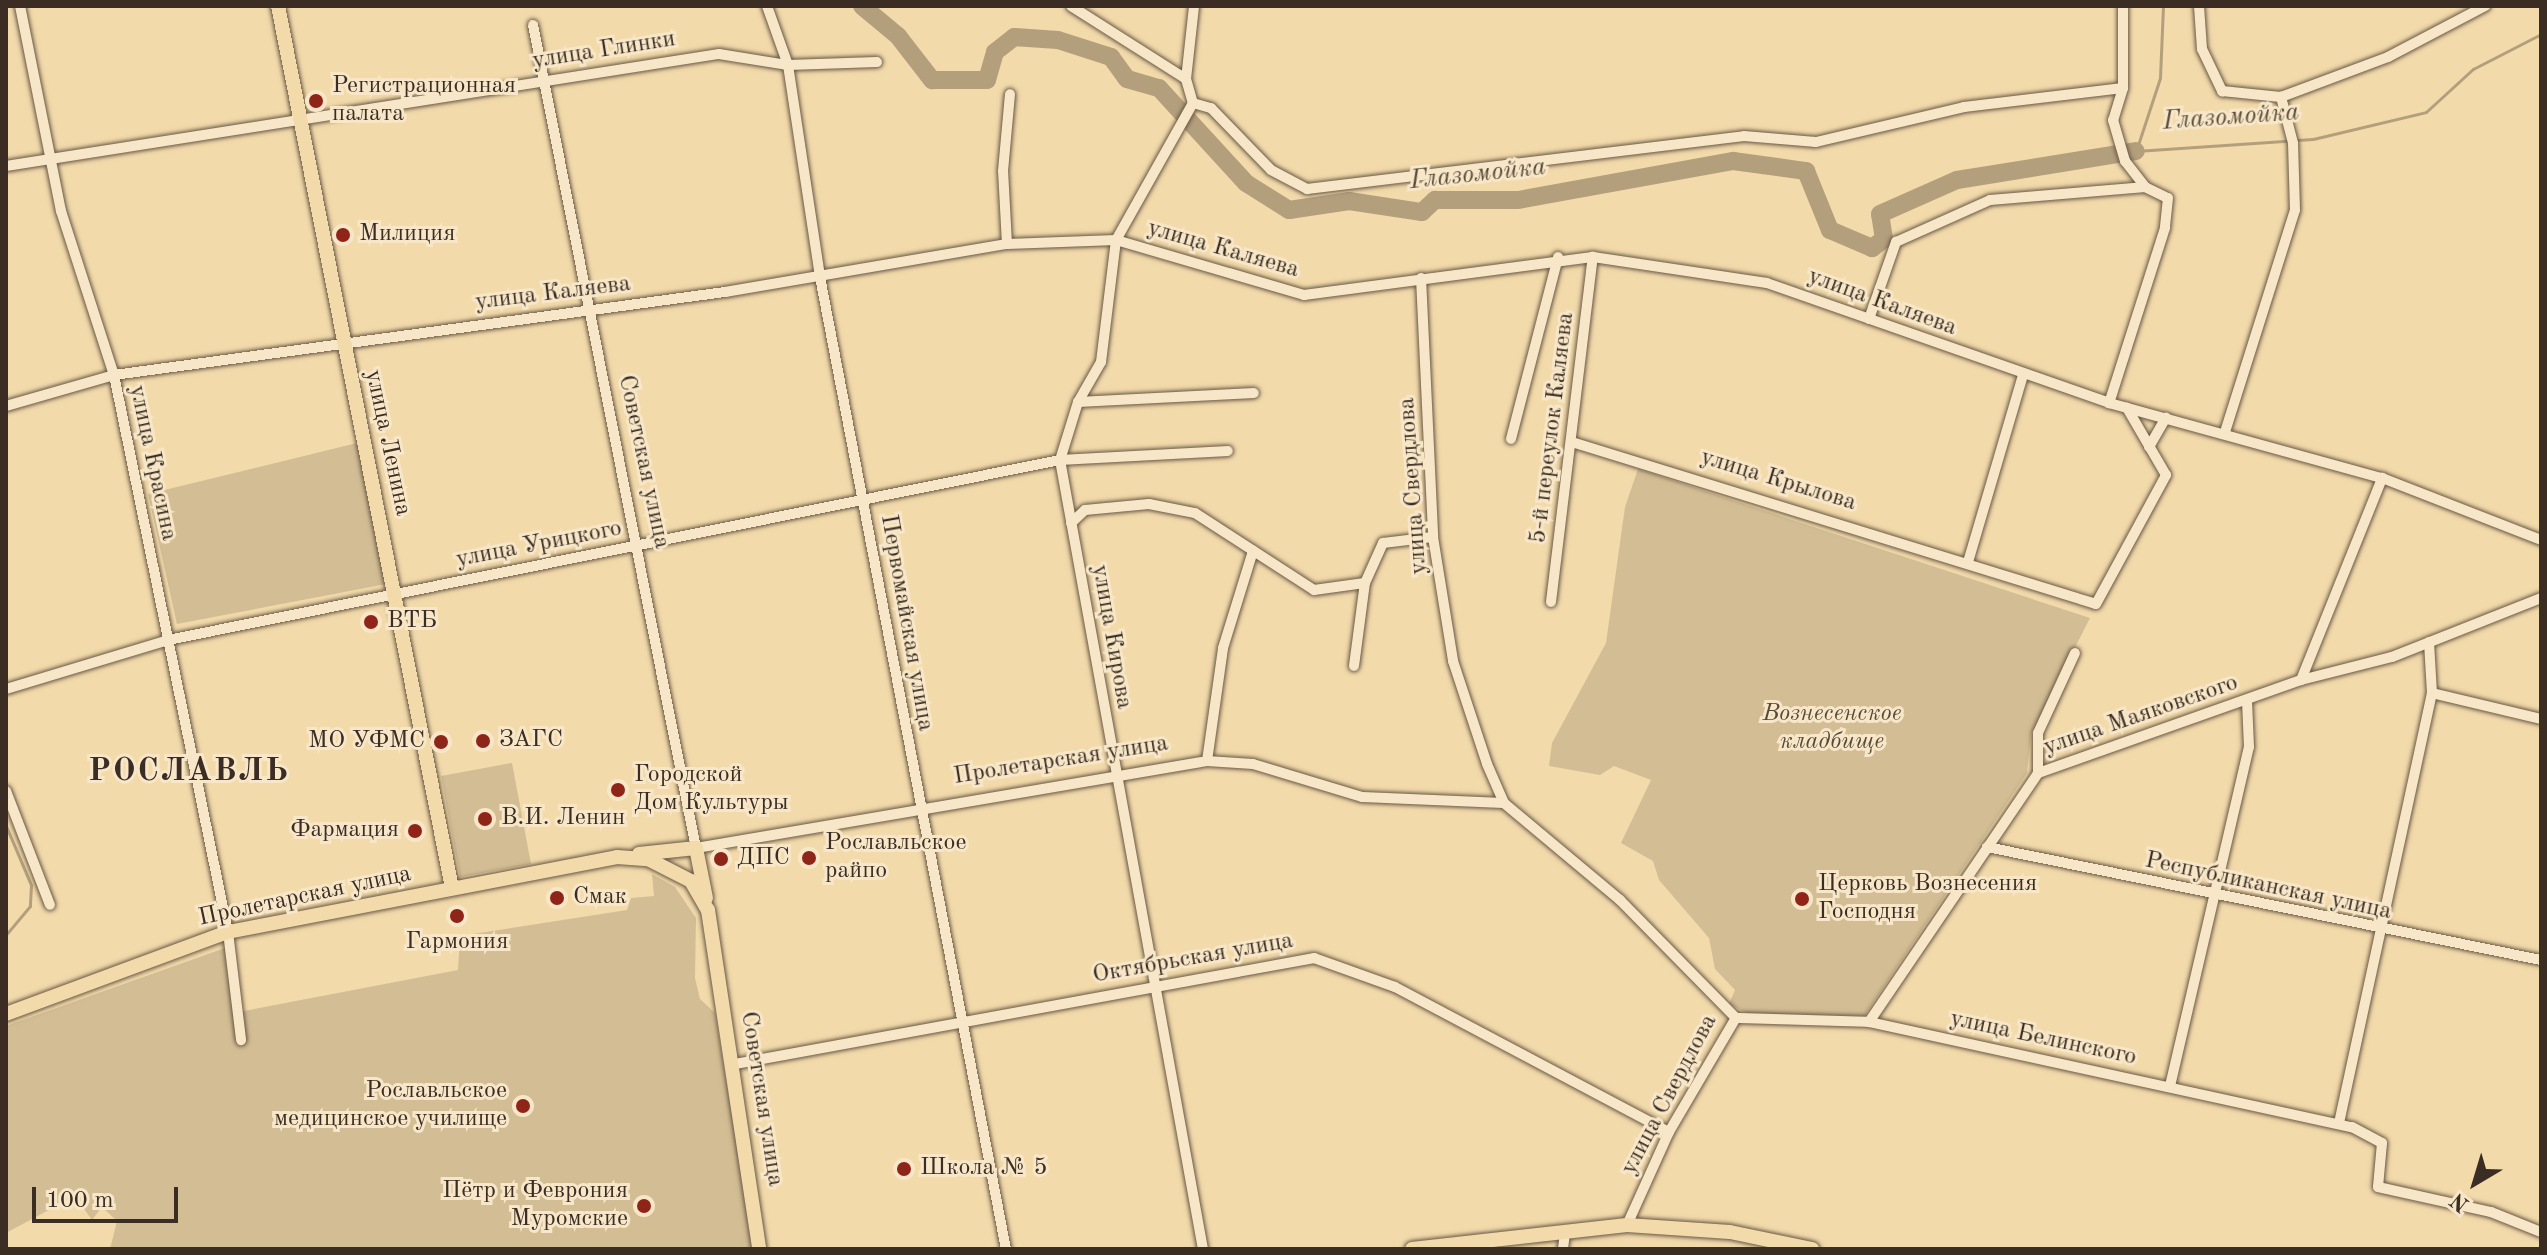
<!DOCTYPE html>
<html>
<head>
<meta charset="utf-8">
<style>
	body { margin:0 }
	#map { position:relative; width:2547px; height:1255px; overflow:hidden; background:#f2daab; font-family:"Old Standard TT",serif }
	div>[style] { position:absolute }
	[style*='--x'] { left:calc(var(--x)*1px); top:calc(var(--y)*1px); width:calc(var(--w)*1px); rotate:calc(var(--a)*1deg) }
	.green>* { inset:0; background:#d3bd94 }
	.stream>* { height:3px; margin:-1.5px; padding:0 1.5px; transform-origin:1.5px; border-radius:1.5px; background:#b49f7d }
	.river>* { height:18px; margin:-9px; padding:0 9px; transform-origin:9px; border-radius:9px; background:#b49f7d }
	.roads { filter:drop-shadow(0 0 2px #695845) drop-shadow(0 0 2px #695845) }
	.minor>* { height:10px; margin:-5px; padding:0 5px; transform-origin:5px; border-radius:5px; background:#f7e7c8 }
	.major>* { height:14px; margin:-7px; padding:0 7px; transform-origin:7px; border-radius:7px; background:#f2daab }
	.dots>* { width:22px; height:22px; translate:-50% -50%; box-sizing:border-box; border:4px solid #f7e7c8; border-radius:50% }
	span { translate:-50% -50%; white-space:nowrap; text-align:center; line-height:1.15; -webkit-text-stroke:6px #f7e7c8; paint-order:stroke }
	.street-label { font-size:24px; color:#3b2d23 }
	.poi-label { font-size:24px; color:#3b2d23 }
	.left { translate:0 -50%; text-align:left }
	.right { translate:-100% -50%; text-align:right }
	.park-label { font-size:24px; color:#594a3a; font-style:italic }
	.water-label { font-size:26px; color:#594a3a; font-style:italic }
	.district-label { font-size:32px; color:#3b2d23; font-weight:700; letter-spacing:2px }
	.frame { position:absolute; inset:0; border:8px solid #3b2d23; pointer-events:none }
	.north { position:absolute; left:2435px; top:1143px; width:80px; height:80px; -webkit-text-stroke:6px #f7e7c8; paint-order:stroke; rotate:218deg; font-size:22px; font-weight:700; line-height:32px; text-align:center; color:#3b2d23 }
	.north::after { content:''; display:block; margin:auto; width:28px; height:36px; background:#3b2d23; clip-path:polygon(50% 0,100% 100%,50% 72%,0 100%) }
	.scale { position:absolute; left:32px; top:1187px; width:146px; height:36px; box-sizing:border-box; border:4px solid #3b2d23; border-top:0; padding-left:10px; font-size:24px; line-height:28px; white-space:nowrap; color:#3b2d23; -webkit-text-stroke:6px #f7e7c8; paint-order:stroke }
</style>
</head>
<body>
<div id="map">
	<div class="green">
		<i style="clip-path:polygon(357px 443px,386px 584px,177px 624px,148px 494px)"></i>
		<i style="clip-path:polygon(1638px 469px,2090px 618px,2031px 734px,2027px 773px,1864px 1016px,1749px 1014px,1729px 1004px,1735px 990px,1715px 969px,1709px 938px,1659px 880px,1653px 861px,1621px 843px,1651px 780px,1614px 766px,1600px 775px,1549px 766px,1552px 743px,1606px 643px,1625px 507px)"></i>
		<i style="clip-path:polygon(512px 763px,531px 864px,460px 877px,441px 776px)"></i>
		<i style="clip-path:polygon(652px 874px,675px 887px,696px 918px,695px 978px,700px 999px,715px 1013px,754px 1249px,110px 1249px,117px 1221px,102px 1207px,92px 1220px,75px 1196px,6px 1233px,6px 1026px,225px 948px,239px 1012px,458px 970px,460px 936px,627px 910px,631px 898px,654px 896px)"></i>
	</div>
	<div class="stream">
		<i style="--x:2163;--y:6;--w:72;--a:92.4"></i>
		<i style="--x:2160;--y:78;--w:77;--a:108.2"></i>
		<i style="--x:2136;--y:151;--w:177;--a:-3.9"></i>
		<i style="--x:2313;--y:139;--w:116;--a:-13.4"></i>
		<i style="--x:2426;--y:112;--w:64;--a:-42.5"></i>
		<i style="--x:2473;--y:69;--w:76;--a:-27.2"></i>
		<i style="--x:6;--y:826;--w:64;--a:67"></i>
		<i style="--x:31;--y:885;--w:21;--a:93"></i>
		<i style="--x:30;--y:906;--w:38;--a:130"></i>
	</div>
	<div class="river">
		<i style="--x:862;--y:6;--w:47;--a:39.8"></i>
		<i style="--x:898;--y:36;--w:56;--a:52.3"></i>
		<i style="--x:932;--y:80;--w:55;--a:0"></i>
		<i style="--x:987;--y:80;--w:29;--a:-74"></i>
		<i style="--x:995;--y:52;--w:24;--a:-38"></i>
		<i style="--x:1014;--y:37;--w:44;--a:3.9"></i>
		<i style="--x:1058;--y:40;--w:56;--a:17.8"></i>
		<i style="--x:1111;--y:57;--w:27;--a:54"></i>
		<i style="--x:1127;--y:79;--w:33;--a:16"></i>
		<i style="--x:1159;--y:88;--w:129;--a:47.5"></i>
		<i style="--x:1246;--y:183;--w:51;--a:32.1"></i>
		<i style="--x:1289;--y:210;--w:61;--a:-8.5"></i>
		<i style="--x:1349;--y:201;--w:74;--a:8.6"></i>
		<i style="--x:1422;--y:212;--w:18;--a:-43"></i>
		<i style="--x:1435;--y:200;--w:83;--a:0"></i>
		<i style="--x:1518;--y:200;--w:219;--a:-10.3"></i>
		<i style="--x:1733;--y:161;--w:74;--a:7.8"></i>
		<i style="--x:1806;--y:171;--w:64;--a:67.9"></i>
		<i style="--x:1830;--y:230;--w:46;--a:23.2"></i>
		<i style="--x:1872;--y:248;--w:15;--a:-37"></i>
		<i style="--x:1884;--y:239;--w:25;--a:-99"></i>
		<i style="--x:1880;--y:214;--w:84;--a:-23.8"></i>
		<i style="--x:1957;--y:180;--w:181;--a:-9.2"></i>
	</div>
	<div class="roads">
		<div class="minor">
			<i style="--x:20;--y:6;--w:209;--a:78.7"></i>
			<i style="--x:61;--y:211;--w:172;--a:72.1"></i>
			<i style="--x:114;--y:375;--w:569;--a:78.43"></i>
			<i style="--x:228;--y:932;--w:109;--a:83.1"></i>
			<i style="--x:767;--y:6;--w:63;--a:70.4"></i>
			<i style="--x:788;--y:65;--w:214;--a:81.4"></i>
			<i style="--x:820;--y:277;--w:990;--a:79.17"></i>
			<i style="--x:1071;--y:6;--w:136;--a:32.4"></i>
			<i style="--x:1186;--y:79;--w:25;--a:74"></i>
			<i style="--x:1193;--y:103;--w:19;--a:16"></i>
			<i style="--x:1211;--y:108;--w:86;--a:45.9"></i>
			<i style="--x:1271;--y:170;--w:41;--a:27.8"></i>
			<i style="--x:1307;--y:189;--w:440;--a:-6.9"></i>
			<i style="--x:1744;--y:136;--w:72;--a:4.8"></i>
			<i style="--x:1816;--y:142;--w:152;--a:-13.3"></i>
			<i style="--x:1964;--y:107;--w:160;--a:-6.8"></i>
			<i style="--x:2123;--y:6;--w:82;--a:90"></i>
			<i style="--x:2123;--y:88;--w:34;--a:107"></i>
			<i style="--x:2113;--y:120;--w:43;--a:73.7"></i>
			<i style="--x:2125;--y:161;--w:33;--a:52"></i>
			<i style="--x:2199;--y:6;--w:43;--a:86"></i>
			<i style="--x:2202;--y:49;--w:47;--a:64.5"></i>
			<i style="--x:2222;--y:91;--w:59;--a:5.8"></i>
			<i style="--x:2281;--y:97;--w:114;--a:-20.5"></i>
			<i style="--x:2388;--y:57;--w:110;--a:-27.7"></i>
			<i style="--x:533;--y:25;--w:839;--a:78.8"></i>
			<i style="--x:696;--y:848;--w:518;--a:-9.66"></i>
			<i style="--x:1207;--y:761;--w:46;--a:3.7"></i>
			<i style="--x:1253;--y:764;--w:114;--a:16.8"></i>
			<i style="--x:1362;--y:797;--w:142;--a:2.4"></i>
			<i style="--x:1186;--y:79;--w:73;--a:-83.7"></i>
			<i style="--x:1193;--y:103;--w:157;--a:119.3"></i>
			<i style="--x:1116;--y:240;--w:123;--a:97"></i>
			<i style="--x:1101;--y:362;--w:46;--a:119.9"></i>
			<i style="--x:1078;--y:402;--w:61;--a:107.2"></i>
			<i style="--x:1060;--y:460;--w:802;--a:79.73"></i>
			<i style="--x:6;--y:166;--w:722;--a:-8.93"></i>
			<i style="--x:719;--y:54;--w:70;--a:9.1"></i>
			<i style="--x:788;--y:65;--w:89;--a:-1.9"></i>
			<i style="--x:1007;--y:244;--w:73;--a:-93.1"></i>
			<i style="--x:1003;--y:171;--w:77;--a:-84.8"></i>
			<i style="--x:1421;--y:278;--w:259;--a:87.3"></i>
			<i style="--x:1433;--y:537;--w:126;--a:80.8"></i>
			<i style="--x:1453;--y:661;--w:108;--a:71.7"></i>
			<i style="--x:1487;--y:764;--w:43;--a:66.4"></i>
			<i style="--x:1504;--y:803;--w:151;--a:39.9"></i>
			<i style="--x:1620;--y:900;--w:165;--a:45.5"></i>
			<i style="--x:1869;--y:319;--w:82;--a:-70.7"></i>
			<i style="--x:1896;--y:242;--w:103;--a:-24.1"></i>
			<i style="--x:1990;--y:200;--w:156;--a:-4.8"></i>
			<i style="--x:2145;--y:187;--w:25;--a:26"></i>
			<i style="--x:2168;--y:198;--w:30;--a:96"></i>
			<i style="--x:2165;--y:228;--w:184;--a:107.7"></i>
			<i style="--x:1078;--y:402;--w:176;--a:-2.9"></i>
			<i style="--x:6;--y:406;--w:112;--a:-16"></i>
			<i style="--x:114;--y:375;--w:617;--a:-7.74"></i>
			<i style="--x:725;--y:292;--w:286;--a:-9.7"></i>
			<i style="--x:1007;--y:244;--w:109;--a:-2.1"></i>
			<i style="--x:1116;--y:240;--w:196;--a:16.3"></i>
			<i style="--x:1304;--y:295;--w:291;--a:-7.5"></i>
			<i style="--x:1593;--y:257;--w:176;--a:8.5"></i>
			<i style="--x:1767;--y:283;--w:362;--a:19.3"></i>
			<i style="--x:2109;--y:403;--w:283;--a:15.4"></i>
			<i style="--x:2382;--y:478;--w:171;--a:21.3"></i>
			<i style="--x:2225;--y:432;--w:233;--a:-72.5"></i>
			<i style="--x:2295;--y:210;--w:67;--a:-91.7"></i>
			<i style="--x:2293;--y:143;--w:48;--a:-104.6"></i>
			<i style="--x:1511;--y:439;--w:188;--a:-75.5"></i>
			<i style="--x:1575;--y:443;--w:545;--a:17.17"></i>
			<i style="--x:2096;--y:604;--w:147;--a:-61.5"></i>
			<i style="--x:2166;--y:475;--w:78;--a:-120.2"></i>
			<i style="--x:2149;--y:447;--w:34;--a:-60"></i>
			<i style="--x:1071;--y:523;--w:19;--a:-43"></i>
			<i style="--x:1085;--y:510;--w:64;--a:-5.4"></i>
			<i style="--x:1149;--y:504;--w:47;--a:11.1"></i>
			<i style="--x:1195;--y:513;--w:142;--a:32.9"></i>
			<i style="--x:1314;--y:590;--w:51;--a:-7.8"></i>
			<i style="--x:1365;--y:583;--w:44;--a:-65.8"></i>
			<i style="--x:1383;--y:543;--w:50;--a:-6.8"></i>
			<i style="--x:1968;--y:562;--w:195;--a:-73.6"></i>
			<i style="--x:1551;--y:602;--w:348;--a:-83.1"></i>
			<i style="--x:1354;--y:666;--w:84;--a:-82.5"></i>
			<i style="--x:2301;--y:680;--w:218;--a:-68.1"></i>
			<i style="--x:6;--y:689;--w:169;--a:-16.8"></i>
			<i style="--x:168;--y:640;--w:910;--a:-11.41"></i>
			<i style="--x:1060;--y:460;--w:168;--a:-3.1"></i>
			<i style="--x:2432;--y:693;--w:112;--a:13.4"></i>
			<i style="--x:1207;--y:761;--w:114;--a:-81.9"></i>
			<i style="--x:1223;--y:648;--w:102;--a:-72.8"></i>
			<i style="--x:2038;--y:773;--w:40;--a:-90"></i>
			<i style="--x:2038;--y:733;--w:88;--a:-65.2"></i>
			<i style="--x:6;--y:791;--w:122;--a:68.9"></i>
			<i style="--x:1987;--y:847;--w:565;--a:11.53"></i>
			<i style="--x:1736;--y:1018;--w:133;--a:1.7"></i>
			<i style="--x:1869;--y:1022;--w:494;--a:12.3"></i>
			<i style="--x:2352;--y:1127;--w:34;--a:28"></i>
			<i style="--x:2382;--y:1143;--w:44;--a:95.2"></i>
			<i style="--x:2378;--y:1187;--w:116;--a:12.5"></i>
			<i style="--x:2491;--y:1212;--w:54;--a:21.8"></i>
			<i style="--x:1869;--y:1022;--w:301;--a:-55.8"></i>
			<i style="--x:2038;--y:773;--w:279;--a:-19.5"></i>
			<i style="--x:2301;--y:680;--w:94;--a:-14.2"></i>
			<i style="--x:2392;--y:657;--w:160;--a:-21.6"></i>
			<i style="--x:735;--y:1064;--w:589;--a:-10.37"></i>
			<i style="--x:1314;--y:958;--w:86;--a:19.7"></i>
			<i style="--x:1395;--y:987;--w:310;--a:27.9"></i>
			<i style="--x:2170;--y:1086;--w:348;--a:-76.9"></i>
			<i style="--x:2249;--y:747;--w:46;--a:-92.5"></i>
			<i style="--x:2339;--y:1123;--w:440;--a:-77.8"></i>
			<i style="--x:2432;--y:693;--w:51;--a:-93.4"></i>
			<i style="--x:1627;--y:1225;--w:102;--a:-65.7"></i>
			<i style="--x:1669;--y:1132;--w:132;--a:-59.6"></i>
			<i style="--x:1563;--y:1249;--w:16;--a:-83"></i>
		</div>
		<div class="major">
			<i style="--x:278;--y:6;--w:899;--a:78.84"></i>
			<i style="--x:639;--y:854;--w:57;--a:-6"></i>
			<i style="--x:696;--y:848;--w:51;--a:78.7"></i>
			<i style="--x:6;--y:1014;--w:237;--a:-20.3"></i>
			<i style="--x:228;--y:932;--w:396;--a:-10.9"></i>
			<i style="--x:617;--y:857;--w:31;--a:4"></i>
			<i style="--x:648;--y:859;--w:48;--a:27.1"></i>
			<i style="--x:691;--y:881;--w:34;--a:60"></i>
			<i style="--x:708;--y:910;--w:343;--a:81.4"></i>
			<i style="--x:1412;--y:1249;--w:216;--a:-6.4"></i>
			<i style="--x:1627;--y:1225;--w:103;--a:3.9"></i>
			<i style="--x:1730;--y:1232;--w:84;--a:11.7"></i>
		</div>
	</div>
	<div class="dots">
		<i style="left:316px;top:101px;background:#8f2418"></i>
		<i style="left:343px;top:235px;background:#8f2418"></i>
		<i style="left:371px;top:622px;background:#8f2418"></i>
		<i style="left:483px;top:741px;background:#8f2418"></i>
		<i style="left:441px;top:742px;background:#8f2418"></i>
		<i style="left:618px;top:790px;background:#8f2418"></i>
		<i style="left:485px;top:819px;background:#8f2418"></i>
		<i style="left:415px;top:831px;background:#8f2418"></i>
		<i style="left:809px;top:858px;background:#8f2418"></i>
		<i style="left:721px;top:859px;background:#8f2418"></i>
		<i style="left:557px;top:898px;background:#8f2418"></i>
		<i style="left:1802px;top:899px;background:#8f2418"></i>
		<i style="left:457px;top:916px;background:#8f2418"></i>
		<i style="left:523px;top:1106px;background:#8f2418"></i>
		<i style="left:904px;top:1169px;background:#8f2418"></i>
		<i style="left:644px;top:1206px;background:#8f2418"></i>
	</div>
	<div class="street-label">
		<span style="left:604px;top:51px;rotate:-9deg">улица Глинки</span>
		<span style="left:1223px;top:250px;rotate:16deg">улица Каляева</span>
		<span style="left:553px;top:294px;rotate:-7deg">улица Каляева</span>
		<span style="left:1882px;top:303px;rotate:20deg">улица Каляева</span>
		<span style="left:1553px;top:428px;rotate:-83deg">5-й переулок Каляева</span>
		<span style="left:387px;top:443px;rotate:78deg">улица Ленина</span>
		<span style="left:643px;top:462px;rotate:78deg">Советская улица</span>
		<span style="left:152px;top:463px;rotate:78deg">улица Красина</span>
		<span style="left:1778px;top:481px;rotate:17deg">улица Крылова</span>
		<span style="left:1414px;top:486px;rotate:-94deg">улица Свердлова</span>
		<span style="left:539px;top:545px;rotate:-11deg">улица Урицкого</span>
		<span style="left:906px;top:623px;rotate:80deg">Первомайская улица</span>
		<span style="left:1111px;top:637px;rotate:80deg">улица Кирова</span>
		<span style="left:2141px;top:716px;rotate:-19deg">улица Маяковского</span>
		<span style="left:1061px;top:761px;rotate:-9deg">Пролетарская улица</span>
		<span style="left:2268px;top:887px;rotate:12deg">Республиканская улица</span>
		<span style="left:305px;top:897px;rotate:-12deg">Пролетарская улица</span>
		<span style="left:1193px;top:959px;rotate:-10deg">Октябрьская улица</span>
		<span style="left:2043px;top:1039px;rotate:12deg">улица Белинского</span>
		<span style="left:1670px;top:1095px;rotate:-62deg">улица Свердлова</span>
		<span style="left:761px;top:1099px;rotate:81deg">Советская улица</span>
	</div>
	<div class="poi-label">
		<span class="left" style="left:332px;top:101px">Регистрационная<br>палата</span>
		<span class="left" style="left:359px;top:235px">Милиция</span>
		<span class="left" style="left:387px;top:622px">ВТБ</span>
		<span class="left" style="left:499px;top:741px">ЗАГС</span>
		<span class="right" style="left:425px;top:742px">МО УФМС</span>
		<span class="left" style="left:634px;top:790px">Городской<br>Дом Культуры</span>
		<span class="left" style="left:501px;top:819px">В.И. Ленин</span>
		<span class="right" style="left:399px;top:831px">Фармация</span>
		<span class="left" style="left:825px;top:858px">Рославльское<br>райпо</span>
		<span class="left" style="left:737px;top:859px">ДПС</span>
		<span class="left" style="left:1818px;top:899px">Церковь Вознесения<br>Господня</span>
		<span class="left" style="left:573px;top:898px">Смак</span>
		<span style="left:457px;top:943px">Гармония</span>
		<span class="right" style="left:507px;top:1106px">Рославльское<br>медицинское училище</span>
		<span class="left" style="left:920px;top:1169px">Школа № 5</span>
		<span class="right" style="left:628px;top:1206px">Пётр и Феврония<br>Муромские</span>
	</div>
	<div class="park-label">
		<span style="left:1832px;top:729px">Вознесенское<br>кладбище</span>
	</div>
	<div class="water-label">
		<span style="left:2231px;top:118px;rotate:-4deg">Глазомойка</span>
		<span style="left:1478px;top:175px;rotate:-6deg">Глазомойка</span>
	</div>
	<div class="district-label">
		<span style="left:189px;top:772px">РОСЛАВЛЬ</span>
	</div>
	<div class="frame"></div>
	<div class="north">N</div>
	<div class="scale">100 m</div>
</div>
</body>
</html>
